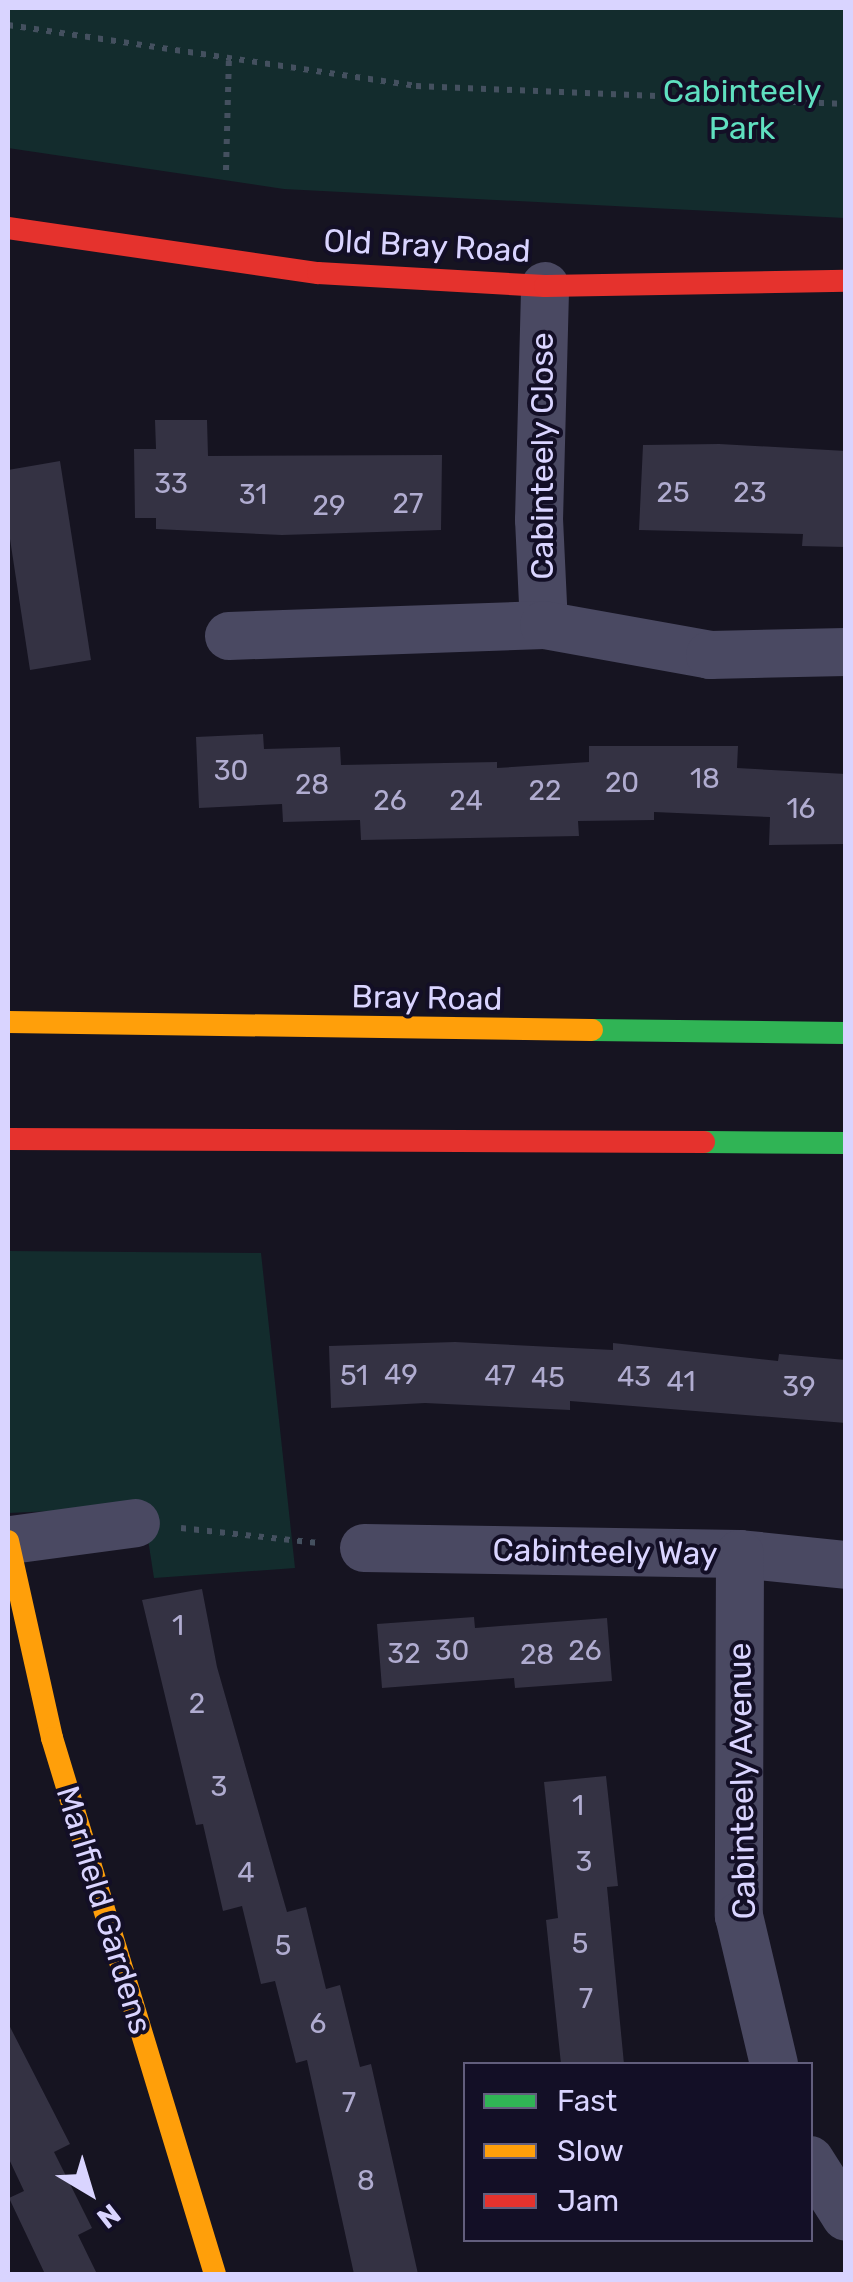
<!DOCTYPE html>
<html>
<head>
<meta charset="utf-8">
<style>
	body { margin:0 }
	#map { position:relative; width:853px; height:2282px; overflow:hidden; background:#161421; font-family:Rubik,sans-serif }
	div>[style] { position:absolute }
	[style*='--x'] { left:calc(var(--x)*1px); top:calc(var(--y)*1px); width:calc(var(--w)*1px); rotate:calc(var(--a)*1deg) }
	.green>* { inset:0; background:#132c2d }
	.building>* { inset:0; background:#343243 }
	.path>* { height:6px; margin-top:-3px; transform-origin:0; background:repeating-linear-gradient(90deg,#44505f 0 5px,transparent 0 13px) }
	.street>* { height:48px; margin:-24px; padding:0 24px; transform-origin:24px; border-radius:24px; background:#4a4962 }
	.fast>* { height:22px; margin:-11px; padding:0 11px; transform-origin:11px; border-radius:11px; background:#30b455 }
	.slow>* { height:22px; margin:-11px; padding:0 11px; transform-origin:11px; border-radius:11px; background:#ff9f0a }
	.jam>* { height:22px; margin:-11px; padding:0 11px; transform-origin:11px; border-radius:11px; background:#e5322d }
	span { translate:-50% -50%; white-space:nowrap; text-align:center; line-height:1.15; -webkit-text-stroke:8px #130f26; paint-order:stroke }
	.number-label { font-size:28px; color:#b0acd0 }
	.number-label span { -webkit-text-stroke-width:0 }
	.park-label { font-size:32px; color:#5fe0c0 }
	.street-label { font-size:32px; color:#d9d4ff }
	.frame { position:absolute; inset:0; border:10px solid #d9d4ff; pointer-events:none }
	.legend { position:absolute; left:463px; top:2062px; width:350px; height:180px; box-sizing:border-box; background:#130f26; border:2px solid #625e7d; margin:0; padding:12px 18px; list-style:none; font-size:30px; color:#d9d4ff }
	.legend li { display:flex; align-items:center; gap:20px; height:50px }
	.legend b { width:50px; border:2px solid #625e7d }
	.north { position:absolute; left:40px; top:2142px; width:100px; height:100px; -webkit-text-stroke:8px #130f26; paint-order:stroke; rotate:142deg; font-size:28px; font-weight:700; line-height:40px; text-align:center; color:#d9d4ff }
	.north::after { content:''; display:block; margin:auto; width:35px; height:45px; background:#d9d4ff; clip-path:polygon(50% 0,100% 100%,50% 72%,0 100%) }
</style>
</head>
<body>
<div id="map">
	<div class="green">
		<i style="clip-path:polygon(8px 8px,845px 8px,845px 218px,284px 189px,8px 148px)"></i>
		<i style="clip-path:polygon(8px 1251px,261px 1253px,295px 1568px,154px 1578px,143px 1507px,8px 1513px)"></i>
	</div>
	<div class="building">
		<i style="clip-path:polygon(155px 420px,207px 420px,208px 456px,442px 455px,441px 530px,282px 535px,156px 529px,156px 518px,135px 518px,134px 449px,156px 449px)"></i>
		<i style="clip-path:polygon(719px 444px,846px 451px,846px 547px,802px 546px,803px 534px,639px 530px,643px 445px)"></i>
		<i style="clip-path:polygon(60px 461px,91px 660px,30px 670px,8px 526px,8px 470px)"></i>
		<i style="clip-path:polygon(263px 734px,264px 749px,340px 747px,341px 765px,497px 762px,497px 768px,589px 762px,589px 746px,738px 746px,737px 768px,846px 774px,846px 844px,769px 845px,770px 817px,654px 812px,654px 820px,578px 821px,579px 836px,361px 840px,360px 820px,283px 822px,282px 804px,199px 808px,196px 737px)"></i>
		<i style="clip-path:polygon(455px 1342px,613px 1350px,613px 1343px,778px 1361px,779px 1354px,846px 1360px,846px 1423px,570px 1401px,570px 1410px,425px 1403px,331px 1408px,329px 1346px)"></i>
		<i style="clip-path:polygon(202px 1589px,217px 1667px,287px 1912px,306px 1907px,326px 1989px,340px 1985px,360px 2067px,371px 2064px,418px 2274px,354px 2274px,307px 2060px,296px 2063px,275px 1981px,261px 1984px,242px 1906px,223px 1911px,203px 1824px,196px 1825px,142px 1600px)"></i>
		<i style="clip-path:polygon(474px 1617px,475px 1628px,607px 1618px,612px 1681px,515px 1688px,514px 1678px,382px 1688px,377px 1624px)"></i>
		<i style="clip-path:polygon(606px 1776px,618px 1886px,607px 1887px,624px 2064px,561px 2064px,546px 1920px,558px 1918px,544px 1782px)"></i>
		<i style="clip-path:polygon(8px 2023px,70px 2144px,54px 2152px,92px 2228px,78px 2235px,97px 2274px,45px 2274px,9px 2198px,24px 2191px,8px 2157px)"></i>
	</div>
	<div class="path">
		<i style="--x:8;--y:25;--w:413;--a:8.5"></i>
		<i style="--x:416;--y:86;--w:430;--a:2.4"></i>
		<i style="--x:226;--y:170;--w:111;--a:-88.5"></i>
		<i style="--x:181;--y:1528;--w:138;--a:6.2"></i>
	</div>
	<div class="street">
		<i style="--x:544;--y:625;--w:105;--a:-92.7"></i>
		<i style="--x:539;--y:520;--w:234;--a:-88.5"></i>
		<i style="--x:229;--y:636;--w:315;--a:-2"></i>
		<i style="--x:544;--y:625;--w:169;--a:10.2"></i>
		<i style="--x:710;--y:655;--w:136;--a:-1.3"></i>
		<i style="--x:11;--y:1540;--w:126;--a:-7.7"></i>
		<i style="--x:364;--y:1548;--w:376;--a:0.9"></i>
		<i style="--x:740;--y:1554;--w:107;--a:5.9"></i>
		<i style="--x:740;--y:1554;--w:362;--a:90.2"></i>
		<i style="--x:739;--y:1916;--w:152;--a:76.7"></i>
		<i style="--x:810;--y:2160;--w:67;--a:57.7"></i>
	</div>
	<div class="fast">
		<i style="--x:592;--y:1030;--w:254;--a:0.7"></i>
		<i style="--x:704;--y:1142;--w:142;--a:0.4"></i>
	</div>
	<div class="slow">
		<i style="--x:8;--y:1022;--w:584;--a:0.78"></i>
		<i style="--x:8;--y:1541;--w:202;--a:77.4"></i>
		<i style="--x:52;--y:1738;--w:560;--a:73.09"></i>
	</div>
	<div class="jam">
		<i style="--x:8;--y:228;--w:313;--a:8.3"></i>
		<i style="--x:318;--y:273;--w:227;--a:3.3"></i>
		<i style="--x:545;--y:286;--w:301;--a:-1"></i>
		<i style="--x:8;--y:1139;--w:696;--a:0.25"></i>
	</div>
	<div class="number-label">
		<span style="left:171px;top:484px">33</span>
		<span style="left:673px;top:493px">25</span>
		<span style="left:750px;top:493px">23</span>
		<span style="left:253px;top:495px">31</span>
		<span style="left:408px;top:504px">27</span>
		<span style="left:329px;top:506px">29</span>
		<span style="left:231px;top:771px">30</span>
		<span style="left:705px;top:779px">18</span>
		<span style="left:622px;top:783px">20</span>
		<span style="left:312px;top:785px">28</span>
		<span style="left:545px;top:791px">22</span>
		<span style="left:390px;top:801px">26</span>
		<span style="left:466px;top:801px">24</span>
		<span style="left:801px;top:809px">16</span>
		<span style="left:401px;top:1375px">49</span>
		<span style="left:354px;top:1376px">51</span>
		<span style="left:500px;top:1376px">47</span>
		<span style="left:634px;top:1377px">43</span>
		<span style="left:548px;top:1378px">45</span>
		<span style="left:681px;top:1382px">41</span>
		<span style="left:799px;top:1387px">39</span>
		<span style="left:178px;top:1626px">1</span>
		<span style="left:452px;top:1651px">30</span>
		<span style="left:585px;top:1651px">26</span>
		<span style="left:404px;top:1654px">32</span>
		<span style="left:537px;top:1655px">28</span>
		<span style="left:197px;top:1704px">2</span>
		<span style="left:219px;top:1787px">3</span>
		<span style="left:578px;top:1806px">1</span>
		<span style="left:584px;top:1862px">3</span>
		<span style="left:246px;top:1873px">4</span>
		<span style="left:580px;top:1944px">5</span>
		<span style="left:283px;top:1946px">5</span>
		<span style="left:586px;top:1999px">7</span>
		<span style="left:318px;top:2024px">6</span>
		<span style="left:349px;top:2103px">7</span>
		<span style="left:366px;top:2181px">8</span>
	</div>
	<div class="park-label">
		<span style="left:742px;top:110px">Cabinteely<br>Park</span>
	</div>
	<div class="street-label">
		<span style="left:427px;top:246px;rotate:3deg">Old Bray Road</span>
		<span style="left:542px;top:456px;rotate:-90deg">Cabinteely Close</span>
		<span style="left:427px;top:998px;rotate:1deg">Bray Road</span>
		<span style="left:605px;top:1552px;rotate:1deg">Cabinteely Way</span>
		<span style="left:742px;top:1781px;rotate:-91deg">Cabinteely Avenue</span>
		<span style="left:104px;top:1910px;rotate:73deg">Marlfield Gardens</span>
	</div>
	<div class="frame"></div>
	<ul class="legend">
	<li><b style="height:12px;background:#30b455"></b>Fast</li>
	<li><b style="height:12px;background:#ff9f0a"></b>Slow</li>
	<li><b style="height:12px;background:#e5322d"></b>Jam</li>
	</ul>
	<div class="north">N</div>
</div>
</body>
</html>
